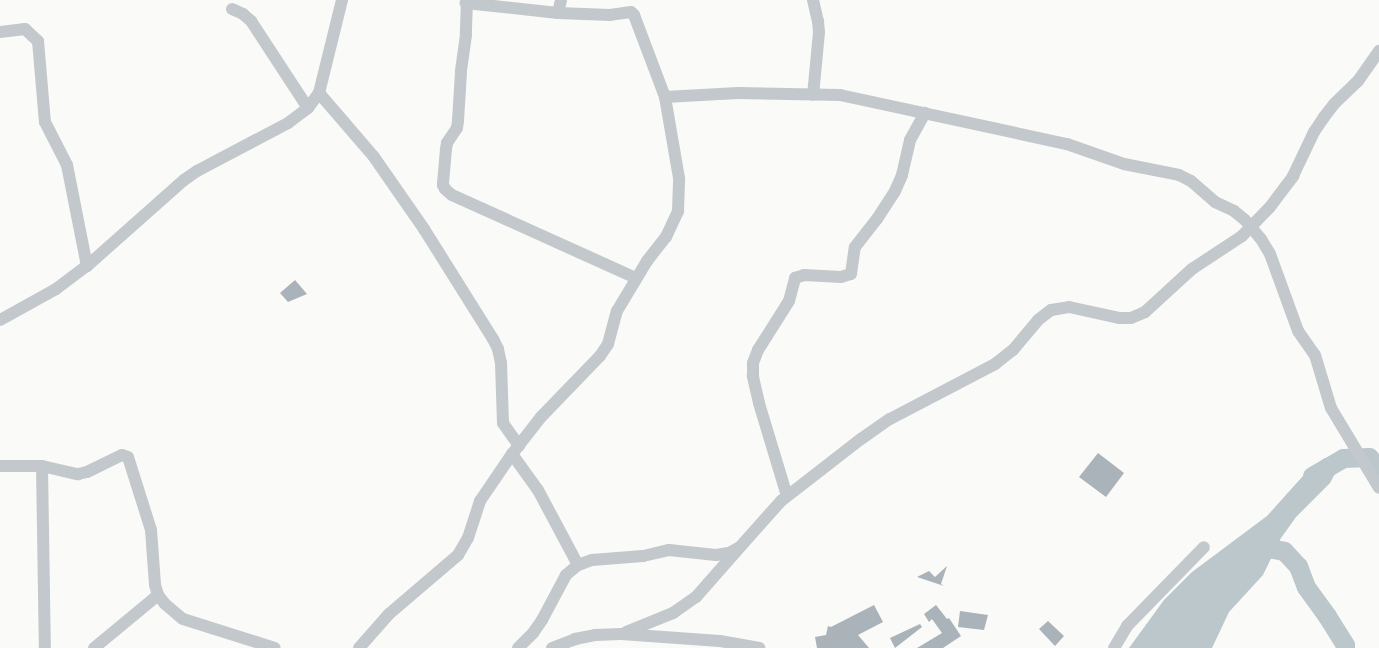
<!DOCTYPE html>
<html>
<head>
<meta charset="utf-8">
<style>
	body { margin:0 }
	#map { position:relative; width:1379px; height:648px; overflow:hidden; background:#fafaf8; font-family:"DM Sans",sans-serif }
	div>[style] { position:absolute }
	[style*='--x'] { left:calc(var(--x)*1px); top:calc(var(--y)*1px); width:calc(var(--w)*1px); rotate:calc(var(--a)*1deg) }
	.water>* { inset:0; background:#bbc7cb }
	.river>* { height:19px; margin:-9.5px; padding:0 9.5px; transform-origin:9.5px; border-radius:9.5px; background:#bbc7cb }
	.building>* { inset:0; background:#aab3b9 }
	.minor>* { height:12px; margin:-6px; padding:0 6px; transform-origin:6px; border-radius:6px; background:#c3c8cc }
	span { translate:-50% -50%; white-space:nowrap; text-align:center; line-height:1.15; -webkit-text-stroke:4px #fff; paint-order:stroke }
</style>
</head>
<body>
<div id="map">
	<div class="water">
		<i style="clip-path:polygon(1325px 458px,1330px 459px,1338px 468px,1330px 483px,1296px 517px,1281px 538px,1263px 575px,1229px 612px,1212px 648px,1129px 648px,1164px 600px,1192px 572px,1267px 516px,1311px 467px)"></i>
	</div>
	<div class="river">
		<i style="--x:1312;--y:476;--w:36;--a:-30"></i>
		<i style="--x:1343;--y:458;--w:26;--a:-2"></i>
		<i style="--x:1369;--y:457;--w:16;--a:50"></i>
		<i style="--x:1251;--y:542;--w:10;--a:29"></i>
		<i style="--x:1260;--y:547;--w:24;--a:9"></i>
		<i style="--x:1284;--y:551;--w:21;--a:47"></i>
		<i style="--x:1298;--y:566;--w:22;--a:69"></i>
		<i style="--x:1306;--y:587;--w:36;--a:54"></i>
		<i style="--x:1327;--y:616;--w:34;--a:58"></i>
		<i style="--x:1345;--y:645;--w:3;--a:90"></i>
	</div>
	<div class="building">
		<i style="clip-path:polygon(295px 280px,307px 294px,288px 302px,280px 293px)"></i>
		<i style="clip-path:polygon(1098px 453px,1124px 473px,1106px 497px,1079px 477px)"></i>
		<i style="clip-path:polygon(947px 566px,941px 584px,944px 586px,917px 577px,929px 571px,935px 577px)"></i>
		<i style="clip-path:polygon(874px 605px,883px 622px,858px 635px,869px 648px,817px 648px,815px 637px,826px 635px,828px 626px,831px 627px)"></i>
		<i style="clip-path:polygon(936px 605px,947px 619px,949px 618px,961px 636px,943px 648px,917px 648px,942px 633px,932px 619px,929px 622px,924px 614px)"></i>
		<i style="clip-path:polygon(960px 611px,988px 615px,984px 630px,958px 627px)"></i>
		<i style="clip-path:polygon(1048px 621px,1064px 636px,1055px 646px,1039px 629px)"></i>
		<i style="clip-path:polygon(920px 624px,922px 627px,895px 648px,890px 638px)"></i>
	</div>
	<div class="minor">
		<i style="--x:467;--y:0;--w:35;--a:92"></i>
		<i style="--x:466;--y:35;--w:37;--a:98"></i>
		<i style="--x:461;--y:72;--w:49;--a:93.5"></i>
		<i style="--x:458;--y:121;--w:7;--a:98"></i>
		<i style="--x:457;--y:128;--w:18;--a:124"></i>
		<i style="--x:447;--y:143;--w:6;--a:99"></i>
		<i style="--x:446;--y:149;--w:36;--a:95"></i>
		<i style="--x:443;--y:185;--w:4;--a:63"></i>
		<i style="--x:445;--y:189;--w:9;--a:41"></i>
		<i style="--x:452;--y:195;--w:202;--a:24.3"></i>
		<i style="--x:813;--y:0;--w:22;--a:77"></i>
		<i style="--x:818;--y:21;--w:11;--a:85"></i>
		<i style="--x:819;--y:32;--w:63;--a:95.4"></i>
		<i style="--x:232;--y:9;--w:12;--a:24"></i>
		<i style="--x:243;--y:14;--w:11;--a:41"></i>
		<i style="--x:251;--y:21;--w:104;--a:56.8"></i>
		<i style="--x:558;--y:13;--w:13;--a:-77"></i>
		<i style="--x:0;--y:32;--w:25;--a:-7"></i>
		<i style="--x:25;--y:29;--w:18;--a:43"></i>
		<i style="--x:38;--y:41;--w:81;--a:85.1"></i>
		<i style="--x:45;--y:122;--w:48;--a:62.9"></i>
		<i style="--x:67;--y:165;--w:103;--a:78.8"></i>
		<i style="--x:319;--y:93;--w:84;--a:49.3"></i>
		<i style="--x:374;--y:157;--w:88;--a:55.2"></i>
		<i style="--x:424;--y:229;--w:130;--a:57.9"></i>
		<i style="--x:493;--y:339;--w:11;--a:63"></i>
		<i style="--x:498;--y:349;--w:14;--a:78"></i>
		<i style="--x:501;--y:363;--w:60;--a:88.1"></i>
		<i style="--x:503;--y:423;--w:28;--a:55"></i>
		<i style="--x:665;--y:97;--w:73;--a:-3.1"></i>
		<i style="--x:738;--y:93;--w:102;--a:1.1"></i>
		<i style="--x:840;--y:95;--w:232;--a:12.2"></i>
		<i style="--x:1067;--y:144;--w:60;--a:19.3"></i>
		<i style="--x:1124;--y:164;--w:56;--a:11.3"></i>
		<i style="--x:1179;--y:175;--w:13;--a:27"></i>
		<i style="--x:1191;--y:181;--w:32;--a:41"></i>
		<i style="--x:1215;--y:202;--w:21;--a:25"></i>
		<i style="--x:1234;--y:211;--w:14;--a:39"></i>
		<i style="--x:1245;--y:220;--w:25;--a:50"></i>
		<i style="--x:1261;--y:239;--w:17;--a:59"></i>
		<i style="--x:1270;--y:254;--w:82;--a:70"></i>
		<i style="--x:1298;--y:331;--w:29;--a:55"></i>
		<i style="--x:1315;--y:355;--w:55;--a:73.2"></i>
		<i style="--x:1331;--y:408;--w:93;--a:59"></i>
		<i style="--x:0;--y:320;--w:64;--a:-29"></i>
		<i style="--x:56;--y:289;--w:39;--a:-37"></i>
		<i style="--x:87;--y:266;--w:130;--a:-41.6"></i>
		<i style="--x:184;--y:180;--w:16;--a:-35"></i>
		<i style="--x:197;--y:171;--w:103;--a:-27.8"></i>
		<i style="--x:288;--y:123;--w:25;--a:-37"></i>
		<i style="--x:308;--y:108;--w:19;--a:-54"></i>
		<i style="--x:319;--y:93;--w:96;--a:-76.1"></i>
		<i style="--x:512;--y:454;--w:44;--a:54.2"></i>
		<i style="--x:538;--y:490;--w:85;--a:61.9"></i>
		<i style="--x:0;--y:466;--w:42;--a:0"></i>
		<i style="--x:42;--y:466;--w:37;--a:13"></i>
		<i style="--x:78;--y:474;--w:9;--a:-13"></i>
		<i style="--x:87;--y:472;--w:39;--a:-26"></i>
		<i style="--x:122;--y:455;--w:6;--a:18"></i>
		<i style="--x:128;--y:457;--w:77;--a:72.5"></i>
		<i style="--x:151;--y:530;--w:55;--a:85.8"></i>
		<i style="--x:155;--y:585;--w:10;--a:73"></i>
		<i style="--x:158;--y:595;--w:11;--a:52"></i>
		<i style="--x:165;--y:604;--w:23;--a:40"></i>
		<i style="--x:183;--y:619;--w:96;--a:17.5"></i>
		<i style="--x:42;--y:466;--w:182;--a:89.1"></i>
		<i style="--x:787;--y:496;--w:97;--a:-106.8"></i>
		<i style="--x:759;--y:403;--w:28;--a:-103"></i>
		<i style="--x:753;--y:376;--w:13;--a:-90"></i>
		<i style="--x:753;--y:363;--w:14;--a:-69"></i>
		<i style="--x:758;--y:350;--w:58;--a:-57.7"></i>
		<i style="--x:789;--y:301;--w:24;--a:-75"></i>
		<i style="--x:795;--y:278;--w:9;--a:-18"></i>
		<i style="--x:804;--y:275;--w:37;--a:3"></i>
		<i style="--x:841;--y:277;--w:10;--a:-17"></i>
		<i style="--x:851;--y:274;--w:27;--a:-82"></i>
		<i style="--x:855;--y:247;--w:36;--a:-52"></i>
		<i style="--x:877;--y:219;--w:33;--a:-57"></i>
		<i style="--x:895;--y:191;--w:17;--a:-66"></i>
		<i style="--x:902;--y:175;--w:36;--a:-77"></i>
		<i style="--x:910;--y:140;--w:31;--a:-61"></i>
		<i style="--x:626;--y:632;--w:51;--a:-22"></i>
		<i style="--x:673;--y:613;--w:28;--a:-35"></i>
		<i style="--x:696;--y:597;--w:65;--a:-48.7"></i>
		<i style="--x:94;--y:648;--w:83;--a:-39.6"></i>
		<i style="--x:359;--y:648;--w:45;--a:-48.6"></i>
		<i style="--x:389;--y:614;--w:91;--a:-40.5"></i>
		<i style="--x:458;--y:555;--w:20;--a:-60"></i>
		<i style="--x:468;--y:538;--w:39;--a:-72"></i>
		<i style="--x:480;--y:501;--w:57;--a:-55.8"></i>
		<i style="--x:512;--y:454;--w:47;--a:-51.9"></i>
		<i style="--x:541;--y:417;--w:85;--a:-46"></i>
		<i style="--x:600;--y:356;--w:14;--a:-56"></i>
		<i style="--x:608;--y:344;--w:34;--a:-75"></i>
		<i style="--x:617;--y:311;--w:58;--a:-59"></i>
		<i style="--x:647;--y:261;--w:31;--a:-52"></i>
		<i style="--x:666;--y:237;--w:29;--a:-65"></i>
		<i style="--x:678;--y:211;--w:33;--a:-88"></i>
		<i style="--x:679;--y:178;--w:82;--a:-99.8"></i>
		<i style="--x:665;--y:97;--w:88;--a:-110.7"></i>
		<i style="--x:634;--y:15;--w:4;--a:-135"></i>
		<i style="--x:631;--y:12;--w:21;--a:172"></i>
		<i style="--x:610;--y:15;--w:52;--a:-177.8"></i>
		<i style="--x:558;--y:13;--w:93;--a:-173.8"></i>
		<i style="--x:518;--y:648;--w:21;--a:-45"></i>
		<i style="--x:533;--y:633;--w:16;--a:-55"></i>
		<i style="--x:542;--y:620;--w:51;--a:-61.9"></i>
		<i style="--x:566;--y:575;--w:16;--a:-40"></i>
		<i style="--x:578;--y:565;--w:15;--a:-20"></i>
		<i style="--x:592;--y:560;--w:51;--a:-4.5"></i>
		<i style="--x:643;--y:556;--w:27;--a:-13"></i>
		<i style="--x:669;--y:550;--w:47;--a:6.1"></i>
		<i style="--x:716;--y:555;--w:13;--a:-9"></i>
		<i style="--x:729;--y:553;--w:13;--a:-29"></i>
		<i style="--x:740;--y:547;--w:62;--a:-48.3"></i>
		<i style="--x:781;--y:501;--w:101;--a:-37.8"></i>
		<i style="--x:861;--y:439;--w:35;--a:-35"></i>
		<i style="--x:890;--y:419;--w:119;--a:-27.6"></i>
		<i style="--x:995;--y:364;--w:23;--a:-38"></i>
		<i style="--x:1013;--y:350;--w:39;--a:-50"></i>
		<i style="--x:1038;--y:320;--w:16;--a:-38"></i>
		<i style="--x:1051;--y:310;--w:18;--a:-9"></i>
		<i style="--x:1069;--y:307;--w:51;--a:12.4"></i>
		<i style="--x:1119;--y:318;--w:12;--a:0"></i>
		<i style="--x:1131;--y:318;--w:15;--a:-23"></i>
		<i style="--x:1145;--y:312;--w:64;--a:-42.5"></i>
		<i style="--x:1192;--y:269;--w:60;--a:-33.4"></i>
		<i style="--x:1242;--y:236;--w:40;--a:-46"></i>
		<i style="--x:1270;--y:207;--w:39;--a:-53"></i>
		<i style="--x:1293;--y:176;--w:49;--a:-64.5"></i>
		<i style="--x:1314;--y:132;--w:18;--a:-56"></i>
		<i style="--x:1324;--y:117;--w:16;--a:-52"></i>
		<i style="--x:1334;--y:104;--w:33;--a:-44"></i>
		<i style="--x:1358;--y:81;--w:37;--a:-55"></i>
		<i style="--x:552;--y:648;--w:25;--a:-21"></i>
		<i style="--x:575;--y:639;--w:20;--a:-11"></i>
		<i style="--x:595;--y:635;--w:26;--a:-2"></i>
		<i style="--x:621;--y:634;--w:99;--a:4"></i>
		<i style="--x:720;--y:641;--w:40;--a:10"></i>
		<i style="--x:1114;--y:648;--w:26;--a:-59"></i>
		<i style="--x:1127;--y:626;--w:110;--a:-45.7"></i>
	</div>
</div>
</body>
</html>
